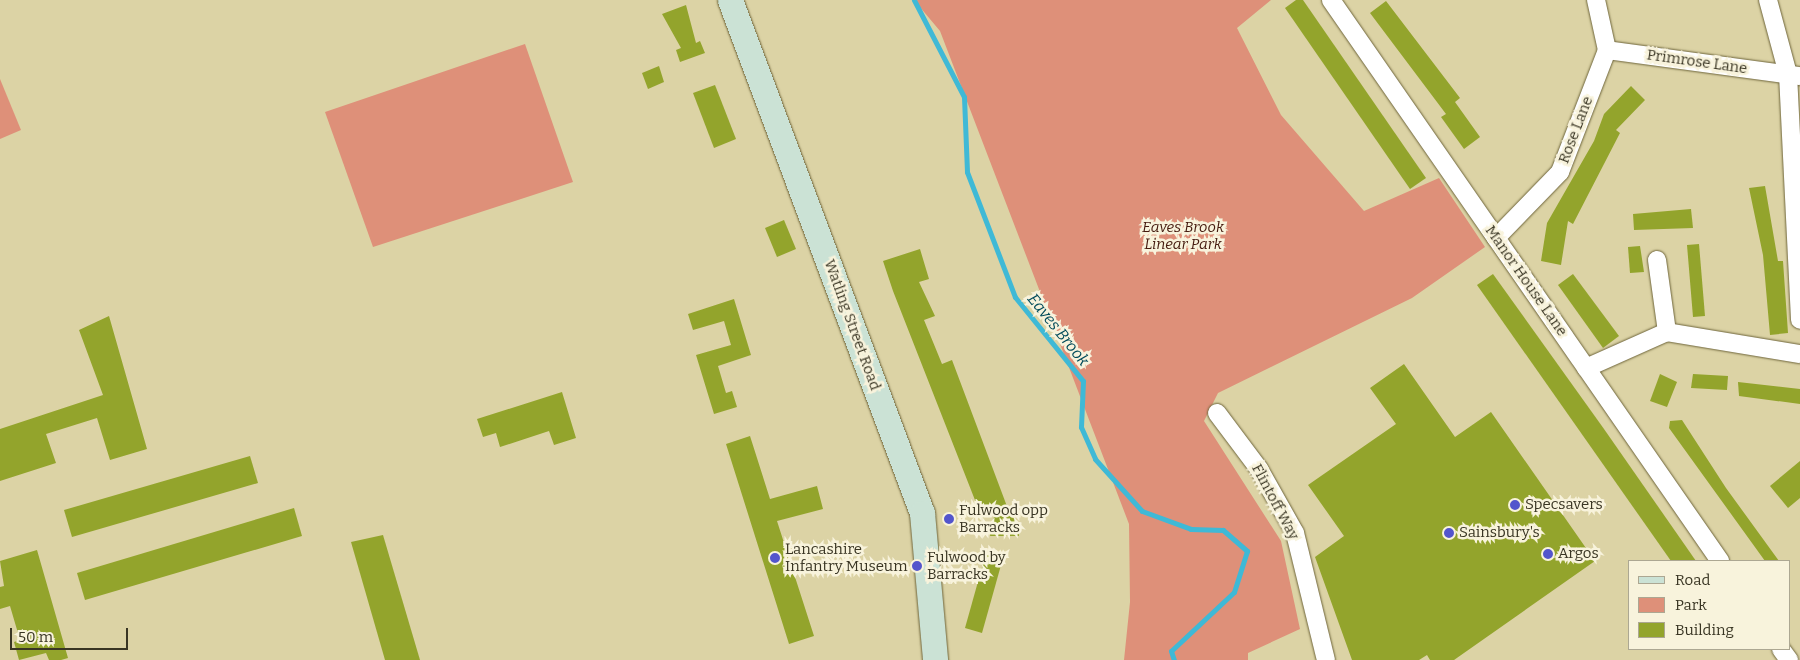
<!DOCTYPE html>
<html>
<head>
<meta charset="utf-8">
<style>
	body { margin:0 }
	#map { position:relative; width:1800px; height:660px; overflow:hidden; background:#dcd3a5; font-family:Bitter,serif }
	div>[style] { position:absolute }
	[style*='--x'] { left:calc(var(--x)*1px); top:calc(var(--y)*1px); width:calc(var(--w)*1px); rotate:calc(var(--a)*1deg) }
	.green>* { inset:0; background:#de9079 }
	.stream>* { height:5px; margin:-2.5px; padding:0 2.5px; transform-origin:2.5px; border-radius:2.5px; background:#3fb9d6 }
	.building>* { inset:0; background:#93a42c }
	.roads { filter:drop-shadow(0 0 1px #6e653b) drop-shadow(0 0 1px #6e653b) }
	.street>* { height:18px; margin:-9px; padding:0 9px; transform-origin:9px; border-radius:9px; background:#fff }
	.secondary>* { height:25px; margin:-12.5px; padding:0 12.5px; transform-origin:12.5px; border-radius:12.5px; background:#cbe2d5 }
	.dots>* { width:14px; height:14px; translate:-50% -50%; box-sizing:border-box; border:2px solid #f8f3dc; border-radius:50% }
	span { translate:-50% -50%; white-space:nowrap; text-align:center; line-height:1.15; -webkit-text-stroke:5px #f8f3dc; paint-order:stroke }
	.street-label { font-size:15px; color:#393523 }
	.park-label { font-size:15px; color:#451b0f; font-style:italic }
	.poi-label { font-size:15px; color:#393523 }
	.left { translate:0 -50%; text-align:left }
	.water-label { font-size:16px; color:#004a59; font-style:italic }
	.legend { position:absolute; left:1628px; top:560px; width:162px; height:90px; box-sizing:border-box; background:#f8f3dc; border:1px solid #aca792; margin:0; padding:6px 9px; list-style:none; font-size:15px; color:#393523 }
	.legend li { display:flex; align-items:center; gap:10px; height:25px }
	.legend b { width:25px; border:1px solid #aca792 }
	.scale { position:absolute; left:10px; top:628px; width:118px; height:22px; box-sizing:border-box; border:2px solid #393523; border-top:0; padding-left:6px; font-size:15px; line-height:18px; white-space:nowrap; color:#393523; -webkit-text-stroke:4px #f8f3dc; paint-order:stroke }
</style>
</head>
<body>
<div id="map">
	<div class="green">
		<i style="clip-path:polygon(914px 0,1271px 0,1237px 28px,1281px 115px,1364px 211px,1439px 178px,1485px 247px,1412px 298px,1218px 393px,1204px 421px,1281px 541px,1300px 629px,1248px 653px,1248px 660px,1124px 660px,1130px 602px,1129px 524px,940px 31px)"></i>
		<i style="clip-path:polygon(525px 44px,573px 182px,373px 247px,325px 112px)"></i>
		<i style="clip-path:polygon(0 79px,21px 130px,0 139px)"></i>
	</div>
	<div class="stream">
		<i style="--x:914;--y:0;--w:109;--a:62.7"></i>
		<i style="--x:964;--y:97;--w:75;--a:87.7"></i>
		<i style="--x:967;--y:172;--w:134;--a:69"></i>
		<i style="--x:1015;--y:297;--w:108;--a:51"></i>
		<i style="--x:1083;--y:381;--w:46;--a:92.5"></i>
		<i style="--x:1081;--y:427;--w:35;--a:66"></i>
		<i style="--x:1095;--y:459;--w:70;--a:47.9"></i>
		<i style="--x:1142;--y:511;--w:52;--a:20.2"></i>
		<i style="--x:1191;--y:529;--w:32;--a:2"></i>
		<i style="--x:1223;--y:530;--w:32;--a:41"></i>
		<i style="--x:1247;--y:551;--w:43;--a:107.6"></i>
		<i style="--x:1234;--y:592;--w:86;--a:136.9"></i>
		<i style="--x:1171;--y:651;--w:9;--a:72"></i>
	</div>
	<div class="building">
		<i style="clip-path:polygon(1296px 0,1303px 0,1426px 178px,1410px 189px,1285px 8px)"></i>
		<i style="clip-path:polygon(1386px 1px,1460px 98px,1455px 102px,1480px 137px,1464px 149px,1441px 117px,1446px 114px,1370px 13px)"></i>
		<i style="clip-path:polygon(686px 5px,696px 43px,700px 41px,705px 53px,680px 62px,676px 50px,681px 48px,662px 14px)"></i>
		<i style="clip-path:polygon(659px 66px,664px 82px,648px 89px,642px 73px)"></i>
		<i style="clip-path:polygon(715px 85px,736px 139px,714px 148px,693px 93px)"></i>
		<i style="clip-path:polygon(1631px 86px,1645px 100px,1616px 130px,1620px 133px,1573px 224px,1568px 221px,1561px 265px,1541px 261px,1547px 223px,1594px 141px,1604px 114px)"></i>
		<i style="clip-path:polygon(1765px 186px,1778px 261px,1783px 261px,1788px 333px,1770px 335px,1763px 255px,1749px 188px)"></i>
		<i style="clip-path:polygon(1691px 209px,1693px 228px,1634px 230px,1633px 214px)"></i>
		<i style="clip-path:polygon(784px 220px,796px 249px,777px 257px,765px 228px)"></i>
		<i style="clip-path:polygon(1699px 244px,1705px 316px,1693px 317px,1687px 245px)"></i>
		<i style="clip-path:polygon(1640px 246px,1644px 272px,1630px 273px,1628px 247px)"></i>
		<i style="clip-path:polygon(920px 249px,929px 279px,919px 282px,935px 316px,924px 320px,942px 364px,952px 360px,1011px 517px,1017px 520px,1019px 536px,990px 536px,995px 512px,982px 518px,893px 291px,883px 261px)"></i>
		<i style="clip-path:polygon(1493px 274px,1604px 429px,1696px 561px,1671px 561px,1477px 285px)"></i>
		<i style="clip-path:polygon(1573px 274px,1619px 336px,1603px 348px,1558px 285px)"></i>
		<i style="clip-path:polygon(734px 299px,751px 355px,718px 366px,726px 393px,732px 391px,737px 407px,714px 414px,696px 355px,731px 345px,724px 321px,693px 330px,688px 314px)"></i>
		<i style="clip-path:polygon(109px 316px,147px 449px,110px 460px,97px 418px,46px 434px,56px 463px,0 481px,0 429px,103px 395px,79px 330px)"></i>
		<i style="clip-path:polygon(1404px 364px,1455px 437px,1491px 412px,1595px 561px,1454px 660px,1430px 660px,1427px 655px,1419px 660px,1352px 660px,1315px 557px,1344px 536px,1308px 485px,1396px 424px,1370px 388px)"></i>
		<i style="clip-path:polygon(1660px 374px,1677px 382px,1667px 407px,1650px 401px)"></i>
		<i style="clip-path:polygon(1693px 374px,1728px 376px,1727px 390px,1691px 388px)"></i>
		<i style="clip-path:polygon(1738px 382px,1800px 389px,1800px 404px,1739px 396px)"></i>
		<i style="clip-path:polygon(562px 392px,576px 438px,554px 445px,549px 431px,500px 447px,496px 433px,483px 437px,477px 419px)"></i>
		<i style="clip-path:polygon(1682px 420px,1726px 488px,1779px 561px,1765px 561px,1669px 428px,1670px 421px)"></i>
		<i style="clip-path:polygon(750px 436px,770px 499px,817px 486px,823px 509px,777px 521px,814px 636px,789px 644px,726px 444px)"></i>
		<i style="clip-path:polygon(250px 456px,258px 483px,72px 537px,64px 510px)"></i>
		<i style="clip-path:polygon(1800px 461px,1800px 498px,1788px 508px,1770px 486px)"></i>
		<i style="clip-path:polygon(294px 508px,302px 536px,85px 600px,77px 573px)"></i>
		<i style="clip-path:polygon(383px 535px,420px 660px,385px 660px,351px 542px)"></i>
		<i style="clip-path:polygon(37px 550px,68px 658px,61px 660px,49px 660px,46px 653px,19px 660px,14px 642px,20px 640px,10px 606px,0 609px,0 587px,4px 586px,0 561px)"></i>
		<i style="clip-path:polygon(986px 553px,1003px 558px,982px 633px,965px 628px)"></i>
	</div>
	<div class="roads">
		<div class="street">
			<i style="--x:1331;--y:0;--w:683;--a:55.26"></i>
			<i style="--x:1768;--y:0;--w:77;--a:74.9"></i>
			<i style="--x:1788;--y:74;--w:246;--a:87.2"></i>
			<i style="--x:1607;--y:50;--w:195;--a:7.7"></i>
			<i style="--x:1496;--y:238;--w:92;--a:-45.9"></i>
			<i style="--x:1560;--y:172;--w:131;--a:-68.9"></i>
			<i style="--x:1607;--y:50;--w:51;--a:-102.4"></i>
			<i style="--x:1657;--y:260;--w:73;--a:82.1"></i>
			<i style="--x:1586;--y:368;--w:89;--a:-24"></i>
			<i style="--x:1667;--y:332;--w:135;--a:9.4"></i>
			<i style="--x:1217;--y:413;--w:70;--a:53.1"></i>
			<i style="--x:1259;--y:469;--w:73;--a:60.6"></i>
			<i style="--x:1295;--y:533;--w:131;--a:76.3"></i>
			<i style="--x:1781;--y:649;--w:14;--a:54"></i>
		</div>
		<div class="secondary">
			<i style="--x:730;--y:0;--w:548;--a:69.48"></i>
			<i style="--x:922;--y:513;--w:148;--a:84.9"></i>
		</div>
	</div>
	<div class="dots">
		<i style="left:1515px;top:505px;background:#5355cc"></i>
		<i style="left:949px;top:519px;background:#5355cc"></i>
		<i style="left:1449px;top:533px;background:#5355cc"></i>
		<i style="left:1548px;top:554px;background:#5355cc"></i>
		<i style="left:775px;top:558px;background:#5355cc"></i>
		<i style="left:917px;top:566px;background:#5355cc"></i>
	</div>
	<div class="street-label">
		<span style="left:1697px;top:62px;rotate:8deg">Primrose Lane</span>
		<span style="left:1576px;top:130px;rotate:-69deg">Rose Lane</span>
		<span style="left:1526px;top:281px;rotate:55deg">Manor House Lane</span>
		<span style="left:852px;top:325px;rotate:70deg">Watling Street Road</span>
		<span style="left:1275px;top:502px;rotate:62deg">Flintoff Way</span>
	</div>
	<div class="park-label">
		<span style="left:1183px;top:236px">Eaves Brook<br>Linear Park</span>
	</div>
	<div class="poi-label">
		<span class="left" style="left:1525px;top:505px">Specsavers</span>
		<span class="left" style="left:959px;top:519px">Fulwood opp<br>Barracks</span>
		<span class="left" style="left:1459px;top:533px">Sainsbury's</span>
		<span class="left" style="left:785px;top:558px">Lancashire<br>Infantry Museum</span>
		<span class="left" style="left:1558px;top:554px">Argos</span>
		<span class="left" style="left:927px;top:566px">Fulwood by<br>Barracks</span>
	</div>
	<div class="water-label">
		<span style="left:1058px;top:330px;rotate:51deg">Eaves Brook</span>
	</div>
	<ul class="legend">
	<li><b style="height:6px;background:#cbe2d5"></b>Road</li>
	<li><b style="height:14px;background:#de9079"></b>Park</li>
	<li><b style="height:14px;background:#93a42c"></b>Building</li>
	</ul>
	<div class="scale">50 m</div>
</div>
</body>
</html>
